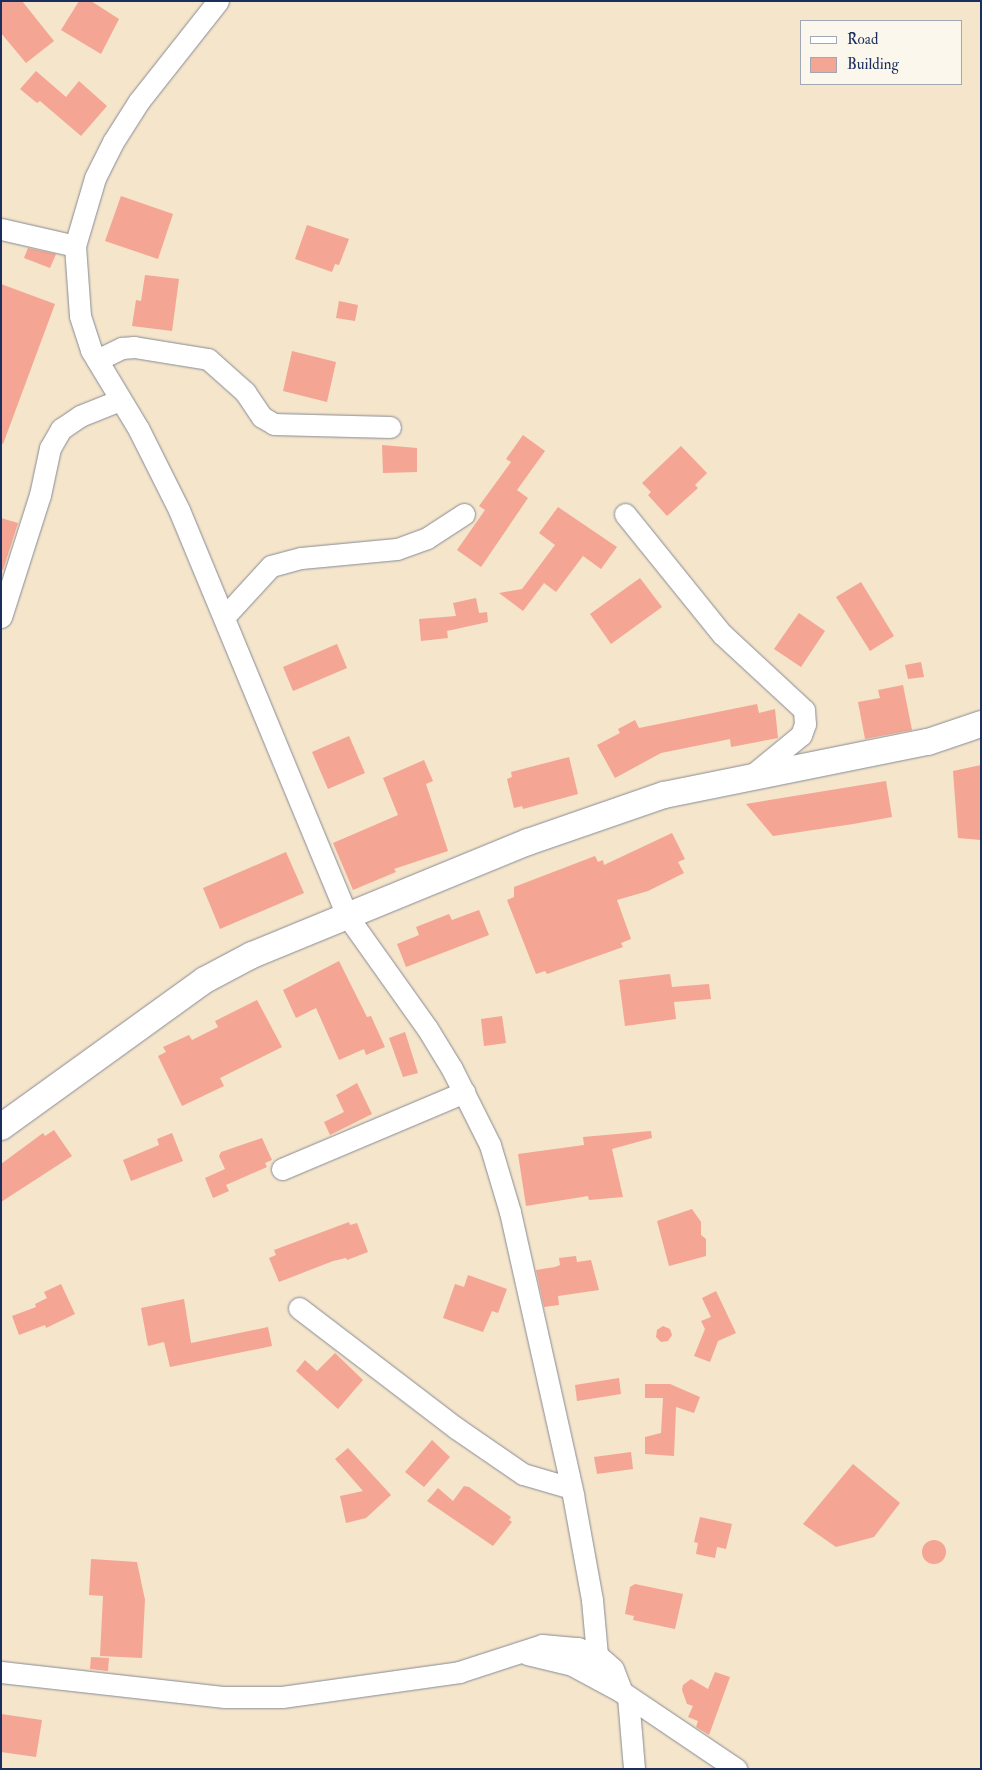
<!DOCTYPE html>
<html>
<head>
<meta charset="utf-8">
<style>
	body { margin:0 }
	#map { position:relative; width:982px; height:1770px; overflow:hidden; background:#f4e5cb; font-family:"IM FELL Double Pica",serif }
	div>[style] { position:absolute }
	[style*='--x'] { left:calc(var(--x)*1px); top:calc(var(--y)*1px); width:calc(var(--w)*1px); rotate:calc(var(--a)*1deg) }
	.building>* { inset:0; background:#f4a593 }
	.round { border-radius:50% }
	.roads { filter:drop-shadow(0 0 1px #888a94) drop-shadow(0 0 1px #888a94) }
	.minor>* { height:21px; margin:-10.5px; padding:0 10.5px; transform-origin:10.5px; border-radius:10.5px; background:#fff }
	.major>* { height:26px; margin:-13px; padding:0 13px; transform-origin:13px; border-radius:13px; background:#fff }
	span { translate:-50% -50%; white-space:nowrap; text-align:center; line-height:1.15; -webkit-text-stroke:4px #fbf7ec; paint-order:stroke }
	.frame { position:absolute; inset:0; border:2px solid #1b2f5e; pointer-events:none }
	.legend { position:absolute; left:800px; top:20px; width:162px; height:65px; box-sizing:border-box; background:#fbf7ec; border:1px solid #a1a7b3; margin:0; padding:6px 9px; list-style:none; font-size:15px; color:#1b2f5e }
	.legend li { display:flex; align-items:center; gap:10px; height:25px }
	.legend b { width:25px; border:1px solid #a1a7b3 }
</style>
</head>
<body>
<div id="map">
	<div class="building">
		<i style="clip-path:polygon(1px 1px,22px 1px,54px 41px,26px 63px,1px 33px)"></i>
		<i style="clip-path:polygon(79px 1px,91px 1px,119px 19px,101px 54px,61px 30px)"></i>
		<i style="clip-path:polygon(36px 71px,66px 97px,79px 81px,107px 106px,81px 136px,40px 101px,37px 103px,20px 89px)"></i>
		<i style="clip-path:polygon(121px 196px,173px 214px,158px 259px,105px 241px)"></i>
		<i style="clip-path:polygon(307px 225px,349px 239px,339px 265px,335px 264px,332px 272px,295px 259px)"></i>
		<i style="clip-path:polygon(28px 248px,56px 254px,50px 268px,24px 258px)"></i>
		<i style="clip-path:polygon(145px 275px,179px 279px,172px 331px,132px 326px,136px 300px,141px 301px)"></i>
		<i style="clip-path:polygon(1px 284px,55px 304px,3px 444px,1px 443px)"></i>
		<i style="clip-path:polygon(339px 301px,358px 305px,355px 321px,336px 318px)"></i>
		<i style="clip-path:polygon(292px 351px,336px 362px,327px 402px,283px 391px)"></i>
		<i style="clip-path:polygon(523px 435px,545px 451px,517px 490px,528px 498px,481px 567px,457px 550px,485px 510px,479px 506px,511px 462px,506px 459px)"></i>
		<i style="clip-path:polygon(382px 445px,417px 448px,417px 472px,383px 473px)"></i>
		<i style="clip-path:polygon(681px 446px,707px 473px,695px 485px,698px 488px,667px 516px,648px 495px,651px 492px,642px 483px)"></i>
		<i style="clip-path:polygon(558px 507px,617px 547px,601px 569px,583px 556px,556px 592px,544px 583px,523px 611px,499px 593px,522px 589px,555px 545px,539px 533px)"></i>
		<i style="clip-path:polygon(1px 518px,18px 523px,3px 570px,1px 570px)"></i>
		<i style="clip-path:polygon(640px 578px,662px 607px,611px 644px,590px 614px)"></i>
		<i style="clip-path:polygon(861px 582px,894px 636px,870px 651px,836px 597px)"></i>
		<i style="clip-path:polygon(476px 598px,479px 613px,487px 612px,488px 622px,447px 631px,448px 638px,421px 641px,419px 619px,456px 616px,453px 603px)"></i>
		<i style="clip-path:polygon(799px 613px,825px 631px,801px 667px,774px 649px)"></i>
		<i style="clip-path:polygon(337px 644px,347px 668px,293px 691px,283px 667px)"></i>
		<i style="clip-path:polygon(921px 662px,924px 677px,908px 679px,905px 665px)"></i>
		<i style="clip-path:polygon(903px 685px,912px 730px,865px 739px,858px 702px,880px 698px,878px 690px)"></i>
		<i style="clip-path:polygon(757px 704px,759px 713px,775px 709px,778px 738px,731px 747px,730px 739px,661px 753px,615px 778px,597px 745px,620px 733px,618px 729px,635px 720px,639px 728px)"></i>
		<i style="clip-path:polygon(349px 736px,365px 773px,328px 789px,312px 752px)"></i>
		<i style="clip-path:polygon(569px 757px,578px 794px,523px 809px,522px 806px,514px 808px,507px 779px,512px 777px,511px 772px)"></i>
		<i style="clip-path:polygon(424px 760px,433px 781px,426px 784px,448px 851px,394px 869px,396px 872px,353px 890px,333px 843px,398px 815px,383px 778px)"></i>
		<i style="clip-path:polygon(981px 765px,981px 840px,958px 838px,953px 771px)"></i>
		<i style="clip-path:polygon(886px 781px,892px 817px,853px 824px,773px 836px,746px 804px)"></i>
		<i style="clip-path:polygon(672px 833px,685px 859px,678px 862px,684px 873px,648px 891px,617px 900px,631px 939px,621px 943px,623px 947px,547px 974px,545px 971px,536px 974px,507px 900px,514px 897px,514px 887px,595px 856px,598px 862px,603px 860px,604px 865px)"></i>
		<i style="clip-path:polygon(286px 852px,304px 893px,220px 929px,203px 888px)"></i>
		<i style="clip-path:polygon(479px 910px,489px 935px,406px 967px,397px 944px,419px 935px,416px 927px,449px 914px,452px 920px)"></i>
		<i style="clip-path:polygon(339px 961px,367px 1017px,371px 1016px,385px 1047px,366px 1055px,364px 1049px,339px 1060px,316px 1008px,296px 1018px,283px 990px)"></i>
		<i style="clip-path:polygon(670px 974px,672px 987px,709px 984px,711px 999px,674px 1002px,676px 1019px,625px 1026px,619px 980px)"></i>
		<i style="clip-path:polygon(257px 1000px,282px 1047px,220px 1078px,224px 1086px,182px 1106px,158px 1056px,166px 1052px,163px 1047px,189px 1035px,192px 1040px,218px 1027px,215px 1021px)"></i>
		<i style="clip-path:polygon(502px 1016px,506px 1043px,484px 1046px,481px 1019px)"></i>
		<i style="clip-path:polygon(405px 1032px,418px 1073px,403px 1077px,389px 1038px)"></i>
		<i style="clip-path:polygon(357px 1083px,372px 1114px,330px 1135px,324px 1122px,344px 1112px,336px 1095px)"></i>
		<i style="clip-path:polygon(54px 1130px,72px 1156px,1px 1202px,1px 1164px,43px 1133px,45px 1136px)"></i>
		<i style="clip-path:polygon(651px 1131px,652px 1138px,612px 1149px,623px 1197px,589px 1200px,588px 1196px,526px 1206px,518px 1154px,584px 1145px,583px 1137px)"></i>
		<i style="clip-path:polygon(172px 1133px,183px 1161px,131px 1181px,123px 1160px,159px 1145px,157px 1139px)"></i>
		<i style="clip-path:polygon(262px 1138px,272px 1160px,265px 1163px,267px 1167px,226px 1185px,229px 1191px,213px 1198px,205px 1178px,225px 1169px,219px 1156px,221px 1152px)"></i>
		<i style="clip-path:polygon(692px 1209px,701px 1222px,701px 1235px,706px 1239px,706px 1256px,669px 1266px,657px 1221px)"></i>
		<i style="clip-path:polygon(349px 1222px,350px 1225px,357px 1223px,368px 1252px,347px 1260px,346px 1258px,333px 1261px,279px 1282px,269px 1258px,276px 1255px,274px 1250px)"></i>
		<i style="clip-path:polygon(576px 1256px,577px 1262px,591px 1260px,599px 1290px,558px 1296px,559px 1305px,544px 1307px,536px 1270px,555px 1267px,560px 1265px,559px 1258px)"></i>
		<i style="clip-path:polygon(468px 1275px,507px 1289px,498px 1313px,492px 1311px,483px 1332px,443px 1318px,455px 1284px,464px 1287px)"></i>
		<i style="clip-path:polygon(61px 1284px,75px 1314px,46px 1328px,45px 1325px,19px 1335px,12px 1316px,36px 1307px,35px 1304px,47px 1298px,44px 1292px)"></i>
		<i style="clip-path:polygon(716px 1291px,736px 1333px,718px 1341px,710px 1362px,694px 1356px,705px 1329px,701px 1321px,711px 1317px,702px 1298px)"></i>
		<i style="clip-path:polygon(184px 1299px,191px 1343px,268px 1327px,272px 1346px,170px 1367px,164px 1342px,148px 1346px,141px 1308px)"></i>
		<i style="clip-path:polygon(663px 1326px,670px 1329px,672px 1335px,668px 1341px,661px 1342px,656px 1337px,657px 1330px)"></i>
		<i style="clip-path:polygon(335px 1353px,363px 1380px,338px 1409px,296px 1371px,305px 1360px,317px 1371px)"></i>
		<i style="clip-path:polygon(619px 1378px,621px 1394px,577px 1401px,575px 1385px)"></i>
		<i style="clip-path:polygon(645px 1384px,670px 1384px,700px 1397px,694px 1413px,676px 1407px,674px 1456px,645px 1454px,645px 1437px,661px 1433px,663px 1398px,645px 1398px)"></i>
		<i style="clip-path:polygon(432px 1440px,450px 1457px,424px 1487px,405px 1472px)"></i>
		<i style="clip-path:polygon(348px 1448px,391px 1495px,366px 1518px,346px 1523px,340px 1496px,363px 1491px,335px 1459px)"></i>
		<i style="clip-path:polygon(631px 1452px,633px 1469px,597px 1474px,594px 1457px)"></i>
		<i style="clip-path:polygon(853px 1464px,900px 1503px,874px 1537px,836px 1547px,803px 1524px)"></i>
		<i style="clip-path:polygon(464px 1486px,469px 1487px,511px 1517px,509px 1520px,512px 1522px,493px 1546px,427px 1501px,438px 1488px,453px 1501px)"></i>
		<i style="clip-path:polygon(700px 1517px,732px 1524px,726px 1549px,717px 1547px,715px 1558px,696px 1554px,698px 1543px,694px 1542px)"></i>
		<i class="round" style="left:922px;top:1540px;width:24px;height:24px"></i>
		<i style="clip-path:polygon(91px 1559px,137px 1562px,145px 1600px,142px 1658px,100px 1656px,103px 1596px,89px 1595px)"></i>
		<i style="clip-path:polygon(635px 1584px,683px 1594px,675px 1629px,633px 1620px,634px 1616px,625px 1614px,630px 1587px)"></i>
		<i style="clip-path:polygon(91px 1657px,109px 1658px,108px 1671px,90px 1669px)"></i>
		<i style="clip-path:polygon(715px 1672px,730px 1677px,709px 1735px,696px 1727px,698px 1721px,688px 1717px,693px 1706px,687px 1704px,682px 1690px,683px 1685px,691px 1679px,708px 1689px)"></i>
		<i style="clip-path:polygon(1px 1714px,42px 1720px,36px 1757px,1px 1752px)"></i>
	</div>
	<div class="roads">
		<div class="minor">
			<i style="--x:218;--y:1;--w:127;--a:128.3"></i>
			<i style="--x:139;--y:101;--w:49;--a:122.4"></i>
			<i style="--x:113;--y:142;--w:40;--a:116.6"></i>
			<i style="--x:95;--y:178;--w:71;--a:106.4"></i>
			<i style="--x:75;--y:246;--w:70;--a:85.9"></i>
			<i style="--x:80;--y:316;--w:36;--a:72"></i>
			<i style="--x:91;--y:350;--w:93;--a:59"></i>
			<i style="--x:139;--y:430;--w:89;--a:63.4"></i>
			<i style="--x:179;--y:510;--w:441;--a:67.5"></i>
			<i style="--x:348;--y:917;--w:136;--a:54.6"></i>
			<i style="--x:427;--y:1028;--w:48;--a:58.6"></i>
			<i style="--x:452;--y:1069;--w:85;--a:63.4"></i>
			<i style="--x:490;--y:1145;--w:70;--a:73.4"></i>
			<i style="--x:510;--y:1212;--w:290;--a:77.4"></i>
			<i style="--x:573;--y:1495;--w:107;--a:79.7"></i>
			<i style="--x:592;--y:1600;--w:55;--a:84.8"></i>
			<i style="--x:597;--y:1655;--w:21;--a:101"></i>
			<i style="--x:1;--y:229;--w:76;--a:12.9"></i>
			<i style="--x:97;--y:360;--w:28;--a:-26"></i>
			<i style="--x:122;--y:348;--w:12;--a:-5"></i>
			<i style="--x:134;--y:347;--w:75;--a:9.2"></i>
			<i style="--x:208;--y:359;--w:50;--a:41.7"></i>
			<i style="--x:245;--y:392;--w:30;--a:56"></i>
			<i style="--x:262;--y:417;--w:14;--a:30"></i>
			<i style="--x:274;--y:424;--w:116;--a:1.5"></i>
			<i style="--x:625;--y:514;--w:154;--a:51.1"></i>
			<i style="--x:722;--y:634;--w:112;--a:42.8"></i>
			<i style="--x:804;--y:710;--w:14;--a:86"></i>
			<i style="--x:805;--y:724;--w:12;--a:110"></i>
			<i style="--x:801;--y:735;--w:65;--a:140.6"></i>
			<i style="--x:225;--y:616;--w:68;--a:-47.4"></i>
			<i style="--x:271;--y:566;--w:31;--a:-15"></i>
			<i style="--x:301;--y:558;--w:96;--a:-5.4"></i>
			<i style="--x:397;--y:549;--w:32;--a:-20"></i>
			<i style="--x:427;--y:538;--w:44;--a:-33"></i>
			<i style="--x:1;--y:617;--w:128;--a:-72.3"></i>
			<i style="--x:40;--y:495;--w:48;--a:-78"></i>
			<i style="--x:50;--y:448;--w:22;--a:-60"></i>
			<i style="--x:61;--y:429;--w:23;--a:-34"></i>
			<i style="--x:80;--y:416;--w:43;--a:-21.8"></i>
			<i style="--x:282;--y:1169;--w:198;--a:-22.9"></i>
			<i style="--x:299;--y:1308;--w:198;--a:37.4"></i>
			<i style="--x:456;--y:1428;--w:81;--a:34.5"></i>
			<i style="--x:523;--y:1474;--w:50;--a:16.3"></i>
			<i style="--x:527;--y:1654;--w:46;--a:13.7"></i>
			<i style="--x:572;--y:1665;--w:57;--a:28.4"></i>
			<i style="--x:622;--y:1692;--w:138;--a:34"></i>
			<i style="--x:1;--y:1672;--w:225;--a:6.4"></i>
			<i style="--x:225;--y:1697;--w:57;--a:0"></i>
			<i style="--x:282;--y:1697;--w:179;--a:-8"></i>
			<i style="--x:459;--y:1672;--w:87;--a:-18"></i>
			<i style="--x:542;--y:1645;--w:36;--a:5"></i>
			<i style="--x:578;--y:1648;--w:20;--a:20"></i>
			<i style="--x:597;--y:1655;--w:21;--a:41"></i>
			<i style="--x:613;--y:1669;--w:25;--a:69"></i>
			<i style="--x:628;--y:1697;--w:72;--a:85.2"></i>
		</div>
		<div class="major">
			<i style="--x:1;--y:1127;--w:251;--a:-35.8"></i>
			<i style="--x:205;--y:980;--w:53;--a:-28"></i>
			<i style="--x:252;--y:955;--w:298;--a:-22.3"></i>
			<i style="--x:528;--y:842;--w:144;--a:-19.1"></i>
			<i style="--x:664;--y:795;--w:269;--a:-11.4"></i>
			<i style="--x:928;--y:742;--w:56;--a:-18.8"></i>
		</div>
	</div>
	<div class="frame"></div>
	<ul class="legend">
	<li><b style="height:6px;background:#fff"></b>Road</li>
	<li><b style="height:14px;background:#f4a593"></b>Building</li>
	</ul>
</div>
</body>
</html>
